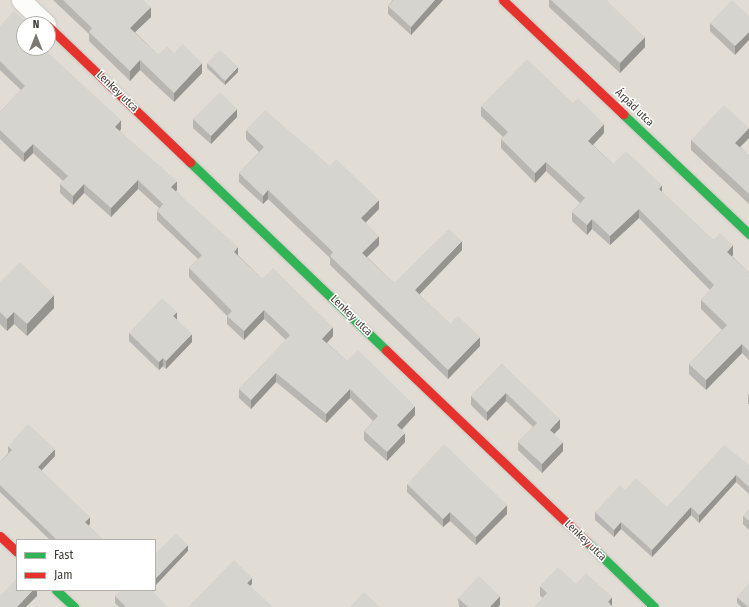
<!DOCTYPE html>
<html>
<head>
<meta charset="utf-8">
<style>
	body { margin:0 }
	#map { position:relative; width:749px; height:607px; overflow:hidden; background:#edebe6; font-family:"Fira Sans Condensed",sans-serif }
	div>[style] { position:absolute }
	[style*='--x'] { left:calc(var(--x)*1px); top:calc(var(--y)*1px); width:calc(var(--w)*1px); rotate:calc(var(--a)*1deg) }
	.residential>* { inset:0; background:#e1dcd4 }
	.roads { filter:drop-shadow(0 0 1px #c9c7c2) drop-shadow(0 0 1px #c9c7c2) }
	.street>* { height:19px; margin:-9.5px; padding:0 9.5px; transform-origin:9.5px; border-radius:9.5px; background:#fcfcfb }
	.fast>* { height:9px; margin:-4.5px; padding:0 4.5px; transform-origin:4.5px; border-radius:4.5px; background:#30b455 }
	.jam>* { height:9px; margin:-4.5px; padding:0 4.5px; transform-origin:4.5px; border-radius:4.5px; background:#e5322d }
	.wall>* { inset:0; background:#b8b6b2 }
	.shaded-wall>* { inset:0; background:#969491 }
	.building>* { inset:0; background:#d6d4cf }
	span { translate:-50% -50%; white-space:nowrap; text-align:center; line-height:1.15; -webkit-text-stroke:3px #fff; paint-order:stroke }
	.street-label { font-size:11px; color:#413c34 }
	.legend { position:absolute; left:16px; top:539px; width:140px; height:52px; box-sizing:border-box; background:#fff; border:1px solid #b3b1ae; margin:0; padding:5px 7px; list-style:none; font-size:12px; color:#413c34 }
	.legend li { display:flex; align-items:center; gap:8px; height:20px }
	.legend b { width:20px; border:1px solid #b3b1ae }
	.north { position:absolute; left:16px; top:16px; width:40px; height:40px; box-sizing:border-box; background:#fff; border:1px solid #b3b1ae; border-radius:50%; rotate:0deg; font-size:11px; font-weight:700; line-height:16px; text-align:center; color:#413c34 }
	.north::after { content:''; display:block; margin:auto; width:14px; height:18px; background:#7d7972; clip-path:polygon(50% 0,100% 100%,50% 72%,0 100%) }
</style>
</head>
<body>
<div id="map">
	<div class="residential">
		<i style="clip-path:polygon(evenodd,0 0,749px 0,749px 607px,0 607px,0 0,24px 24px,48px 24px,48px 48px,24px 48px,24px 24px,0 0,17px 540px,155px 540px,155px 590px,17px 590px,17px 540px)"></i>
	</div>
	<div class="roads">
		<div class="street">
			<i style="--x:21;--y:0;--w:35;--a:44"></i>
		</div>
		<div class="fast">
			<i style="--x:623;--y:114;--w:174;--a:43.6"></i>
			<i style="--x:190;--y:162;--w:272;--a:43.8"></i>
			<i style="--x:587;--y:542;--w:93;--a:44.1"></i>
			<i style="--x:56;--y:590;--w:25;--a:43"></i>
		</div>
		<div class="jam">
			<i style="--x:503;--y:0;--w:166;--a:43.5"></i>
			<i style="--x:48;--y:26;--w:197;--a:43.8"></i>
			<i style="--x:386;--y:350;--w:278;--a:43.7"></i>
			<i style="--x:0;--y:536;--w:23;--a:43"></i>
		</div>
	</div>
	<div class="wall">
		<i style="clip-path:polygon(53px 0,143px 0,151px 17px,135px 32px,158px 55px,174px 53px,202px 73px,174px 102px,140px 70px,130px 81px,89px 41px,89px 34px)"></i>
		<i style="clip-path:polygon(393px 0,443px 0,411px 35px,388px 14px,388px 6px)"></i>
		<i style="clip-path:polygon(549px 0,606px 0,645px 47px,620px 73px,549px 7px)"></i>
		<i style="clip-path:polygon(749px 16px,735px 55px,710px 31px,710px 23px)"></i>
		<i style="clip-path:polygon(0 26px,24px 48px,121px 129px,120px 131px,177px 190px,176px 191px,238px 255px,262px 279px,333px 336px,327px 343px,347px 361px,415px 415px,402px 430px,405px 442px,387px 461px,364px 440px,364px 431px,373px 421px,350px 398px,326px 423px,276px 382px,251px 409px,239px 398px,239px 389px,286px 340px,264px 319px,244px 340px,227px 324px,227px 316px,189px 277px,189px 268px,198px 259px,157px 220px,157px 211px,159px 208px,138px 189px,111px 217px,84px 193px,73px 205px,60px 193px,60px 184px,63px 181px,33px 153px,24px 162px,0 139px,0 112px,21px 90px,0 70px)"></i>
		<i style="clip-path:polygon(207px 63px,238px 72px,225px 85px,207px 68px)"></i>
		<i style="clip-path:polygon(481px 106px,604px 133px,593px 145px,613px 164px,662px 192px,713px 240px,733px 255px,732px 256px,749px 273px,749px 360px,742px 353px,706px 390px,689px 374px,689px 364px,722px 330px,701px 309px,701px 300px,710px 290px,639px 218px,610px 245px,592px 229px,587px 235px,572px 221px,572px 212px,580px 203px,546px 171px,535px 183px,501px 148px,501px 139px,503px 137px,481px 116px)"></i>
		<i style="clip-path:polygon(237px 117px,211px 144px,193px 128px,193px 119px)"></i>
		<i style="clip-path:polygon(246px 130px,379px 209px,365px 223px,379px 245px,367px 257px,394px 283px,462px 250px,419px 294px,450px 324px,480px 346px,448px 379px,330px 265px,330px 258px,268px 199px,263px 204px,239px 182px,239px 173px,259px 152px,246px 139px)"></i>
		<i style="clip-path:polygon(749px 138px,740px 147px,749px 156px,749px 204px,691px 150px,691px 140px)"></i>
		<i style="clip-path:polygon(0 282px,54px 308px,27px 336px,14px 324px,7px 331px,0 324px)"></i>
		<i style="clip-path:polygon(177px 320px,192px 342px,166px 369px,163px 366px,159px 370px,129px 341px,129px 333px)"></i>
		<i style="clip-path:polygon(502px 364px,560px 428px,554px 434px,563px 451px,542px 473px,518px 450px,518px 442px,533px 427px,506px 401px,487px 421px,471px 405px,471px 396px)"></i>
		<i style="clip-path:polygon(748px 394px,749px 394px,749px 404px,748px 404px)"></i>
		<i style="clip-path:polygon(8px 446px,55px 456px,41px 471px,90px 524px,88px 525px,103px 540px,50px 540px,0 492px,0 462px,8px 453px)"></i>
		<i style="clip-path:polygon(749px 465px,749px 494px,736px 482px,699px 523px,691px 515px,652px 557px,621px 529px,614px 537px,595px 520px,595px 512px,625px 490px,667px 507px)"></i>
		<i style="clip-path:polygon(407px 484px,507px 514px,476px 545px,450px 521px,443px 527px,407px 492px)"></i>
		<i style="clip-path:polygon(749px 510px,749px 530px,743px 524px,743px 516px)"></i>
		<i style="clip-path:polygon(576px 584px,612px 606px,543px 598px,540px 596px,540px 586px)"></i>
		<i style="clip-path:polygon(115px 596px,168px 607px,119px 607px,115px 603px)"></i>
		<i style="clip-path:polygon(737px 597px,749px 607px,741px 607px,737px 603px)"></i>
		<i style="clip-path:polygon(458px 598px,500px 605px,498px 607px,459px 607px)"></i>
	</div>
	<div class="shaded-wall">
		<i style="clip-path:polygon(435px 0,443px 0,411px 35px,411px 27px)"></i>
		<i style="clip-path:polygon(151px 7px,151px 17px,130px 37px,130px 28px)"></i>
		<i style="clip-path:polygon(749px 32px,749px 40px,735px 55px,735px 46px)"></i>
		<i style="clip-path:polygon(645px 37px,645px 47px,620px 73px,620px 63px)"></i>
		<i style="clip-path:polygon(140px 60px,140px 70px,130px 81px,130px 71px)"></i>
		<i style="clip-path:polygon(202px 63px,202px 73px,174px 102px,174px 93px)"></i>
		<i style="clip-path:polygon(238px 67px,238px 72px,225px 85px,225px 81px)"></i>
		<i style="clip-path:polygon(237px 109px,237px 117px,211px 144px,211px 136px)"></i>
		<i style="clip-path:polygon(121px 120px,121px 129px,115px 136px,115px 127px)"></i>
		<i style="clip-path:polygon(604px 124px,604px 133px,588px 150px,588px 141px)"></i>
		<i style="clip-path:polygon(749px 128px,749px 138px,735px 152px,735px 143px)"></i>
		<i style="clip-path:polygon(33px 144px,33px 153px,24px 162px,24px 153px)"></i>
		<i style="clip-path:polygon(546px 162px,546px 171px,535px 183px,535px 173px)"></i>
		<i style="clip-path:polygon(138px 180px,138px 189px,111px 217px,111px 208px)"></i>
		<i style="clip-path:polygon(177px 181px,177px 190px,171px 196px,171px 187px)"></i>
		<i style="clip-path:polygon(84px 184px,84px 193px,73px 205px,73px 196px)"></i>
		<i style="clip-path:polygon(662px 185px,662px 195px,659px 189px)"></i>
		<i style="clip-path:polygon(268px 190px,268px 199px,263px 204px,263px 196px)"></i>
		<i style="clip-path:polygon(379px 200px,379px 209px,361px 227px,361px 218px)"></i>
		<i style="clip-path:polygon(639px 209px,639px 218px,610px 245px,610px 236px)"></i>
		<i style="clip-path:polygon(592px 219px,592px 229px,587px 235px,587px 225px)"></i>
		<i style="clip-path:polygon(379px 236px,379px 245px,362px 262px,362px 253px)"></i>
		<i style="clip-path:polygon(462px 241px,462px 250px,415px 299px,415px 290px)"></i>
		<i style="clip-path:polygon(733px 245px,733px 255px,727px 261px,727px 252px)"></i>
		<i style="clip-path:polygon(238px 247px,238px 256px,234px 252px)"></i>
		<i style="clip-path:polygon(54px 295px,54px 308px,27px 336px,27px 324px)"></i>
		<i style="clip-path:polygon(264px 310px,264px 319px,244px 340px,244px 331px)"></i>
		<i style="clip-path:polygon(14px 312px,14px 324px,7px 331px,7px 319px)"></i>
		<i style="clip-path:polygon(177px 312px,177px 320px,173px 316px)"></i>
		<i style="clip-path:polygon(333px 327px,333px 336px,322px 348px,322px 339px)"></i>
		<i style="clip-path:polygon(192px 334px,192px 342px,166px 369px,166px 361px)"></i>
		<i style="clip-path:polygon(480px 337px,480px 346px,448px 379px,448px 370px)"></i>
		<i style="clip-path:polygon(742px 344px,742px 353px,706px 390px,706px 380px)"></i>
		<i style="clip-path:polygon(163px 358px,163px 366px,159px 370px,159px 362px)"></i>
		<i style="clip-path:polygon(276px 373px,276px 382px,251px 409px,251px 400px)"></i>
		<i style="clip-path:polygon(350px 389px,350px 398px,326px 423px,326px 414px)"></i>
		<i style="clip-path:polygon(506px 393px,506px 401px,487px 421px,487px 412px)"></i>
		<i style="clip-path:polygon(415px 406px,415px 415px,397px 434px,397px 425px)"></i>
		<i style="clip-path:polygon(560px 419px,560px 428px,550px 438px,550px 430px)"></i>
		<i style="clip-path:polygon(405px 433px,405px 442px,387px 461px,387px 452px)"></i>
		<i style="clip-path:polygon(563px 442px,563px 451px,542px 473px,542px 464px)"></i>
		<i style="clip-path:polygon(55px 449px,55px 456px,38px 474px,38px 467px)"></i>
		<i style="clip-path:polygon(736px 475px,736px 482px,699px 523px,699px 515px)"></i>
		<i style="clip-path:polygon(507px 505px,507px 514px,476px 545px,476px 537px)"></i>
		<i style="clip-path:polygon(691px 507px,691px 515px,652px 557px,652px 550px)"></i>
		<i style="clip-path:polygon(450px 512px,450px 521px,443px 527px,443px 519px)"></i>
		<i style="clip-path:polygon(90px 517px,90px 524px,85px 529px,85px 522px)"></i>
		<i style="clip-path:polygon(621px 522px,621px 529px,614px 537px,614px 530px)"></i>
		<i style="clip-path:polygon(188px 545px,188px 551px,155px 586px,155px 579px)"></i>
		<i style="clip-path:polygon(252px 578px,252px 584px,247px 589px,247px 583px)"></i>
		<i style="clip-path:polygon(33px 590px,37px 590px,37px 596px,26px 607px,17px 607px)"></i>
		<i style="clip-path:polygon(500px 596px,500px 605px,498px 607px,490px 607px)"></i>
		<i style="clip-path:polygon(612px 597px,612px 607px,608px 602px)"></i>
	</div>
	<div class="building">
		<i style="clip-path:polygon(63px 0,143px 0,151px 7px,130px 28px,158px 55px,167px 46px,174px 53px,183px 44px,202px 63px,174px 93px,140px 60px,130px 71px,89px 32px,92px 28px)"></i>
		<i style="clip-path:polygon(394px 0,435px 0,411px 27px,388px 6px)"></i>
		<i style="clip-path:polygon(551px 0,606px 0,645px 37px,620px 63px)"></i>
		<i style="clip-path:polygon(732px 0,749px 16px,749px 32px,735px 46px,710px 23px)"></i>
		<i style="clip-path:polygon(14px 11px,28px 24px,24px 24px,24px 48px,43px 48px,121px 120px,115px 127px,177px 181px,171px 187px,238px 247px,234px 252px,262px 279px,273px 268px,333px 327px,322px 339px,347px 361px,358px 350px,415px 406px,397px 425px,405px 433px,387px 452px,364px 431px,378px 416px,350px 389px,326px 414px,276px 373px,251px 400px,239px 389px,290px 335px,264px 310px,244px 331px,227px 316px,232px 311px,189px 268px,202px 255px,157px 211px,163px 204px,138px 180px,111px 208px,84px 184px,73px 196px,60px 184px,68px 176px,33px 144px,24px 153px,0 130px,0 112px,25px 86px,0 61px,0 26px)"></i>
		<i style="clip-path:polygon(220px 50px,238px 67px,225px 81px,207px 63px)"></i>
		<i style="clip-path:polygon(527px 59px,573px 103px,578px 98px,604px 124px,588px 141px,613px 164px,626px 151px,662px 185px,659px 189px,713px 240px,720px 233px,733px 245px,727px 252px,749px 273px,749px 351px,742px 344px,706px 380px,689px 364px,727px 325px,701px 300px,714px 285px,639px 209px,610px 236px,592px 219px,587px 225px,572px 212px,585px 198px,546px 162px,535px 173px,501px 139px,508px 132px,481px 106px)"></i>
		<i style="clip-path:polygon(220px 92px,237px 109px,211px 136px,193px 119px)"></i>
		<i style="clip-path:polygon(724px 105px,749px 128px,735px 143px,749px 156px,749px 194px,691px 140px)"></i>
		<i style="clip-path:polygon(265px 110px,330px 166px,336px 159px,379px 200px,361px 218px,379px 236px,362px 253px,394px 283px,449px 229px,462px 241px,415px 290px,450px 324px,458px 316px,480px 337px,448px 370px,330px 256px,333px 252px,268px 190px,263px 196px,239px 173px,264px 147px,246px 130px)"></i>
		<i style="clip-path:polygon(20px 262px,54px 295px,27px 324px,14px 312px,7px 319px,0 312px,0 282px)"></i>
		<i style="clip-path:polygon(162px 298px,177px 312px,173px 316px,192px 334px,166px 361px,163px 358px,159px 362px,129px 333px)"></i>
		<i style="clip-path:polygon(502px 364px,560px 419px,550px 430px,563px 442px,542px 464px,518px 442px,537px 423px,506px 393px,487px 412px,471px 396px)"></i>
		<i style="clip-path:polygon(28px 424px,55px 449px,38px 467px,90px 517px,85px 522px,103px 540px,57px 540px,0 485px,0 462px,12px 450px,8px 446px)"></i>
		<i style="clip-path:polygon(444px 444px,507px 505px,476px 537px,450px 512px,443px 519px,407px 484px)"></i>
		<i style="clip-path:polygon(724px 445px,749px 465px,749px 487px,736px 475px,699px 515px,691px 507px,652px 550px,621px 522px,614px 530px,595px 512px,620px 485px,625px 490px,636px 478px,667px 507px)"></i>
		<i style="clip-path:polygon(749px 510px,749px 521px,743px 516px)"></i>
		<i style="clip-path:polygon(176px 533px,188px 545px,155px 579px,155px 554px)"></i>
		<i style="clip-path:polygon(234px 560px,252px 578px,247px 583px,273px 607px,188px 607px)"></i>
		<i style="clip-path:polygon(558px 567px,576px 584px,586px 573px,612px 597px,608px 602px,613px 607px,534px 607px,547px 593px,540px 586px)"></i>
		<i style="clip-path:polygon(479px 576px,500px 596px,490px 607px,468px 607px,458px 598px)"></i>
		<i style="clip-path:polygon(17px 578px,17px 590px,33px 590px,17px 607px,0 607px,0 594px,1px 595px)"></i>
		<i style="clip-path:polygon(749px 583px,749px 607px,748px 607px,737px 597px)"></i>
		<i style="clip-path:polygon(121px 590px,151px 590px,168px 607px,126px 607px,115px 596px)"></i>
		<i style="clip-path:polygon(364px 592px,380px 607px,350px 607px)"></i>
	</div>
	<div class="street-label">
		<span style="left:117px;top:92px;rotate:44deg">Lenkey utca</span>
		<span style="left:634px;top:108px;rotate:44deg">Árpád utca</span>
		<span style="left:351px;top:316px;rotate:44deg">Lenkey utca</span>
		<span style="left:585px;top:541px;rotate:44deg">Lenkey utca</span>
	</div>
	<ul class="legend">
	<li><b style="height:5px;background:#30b455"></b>Fast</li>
	<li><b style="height:5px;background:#e5322d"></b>Jam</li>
	</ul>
	<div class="north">N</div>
</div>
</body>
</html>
